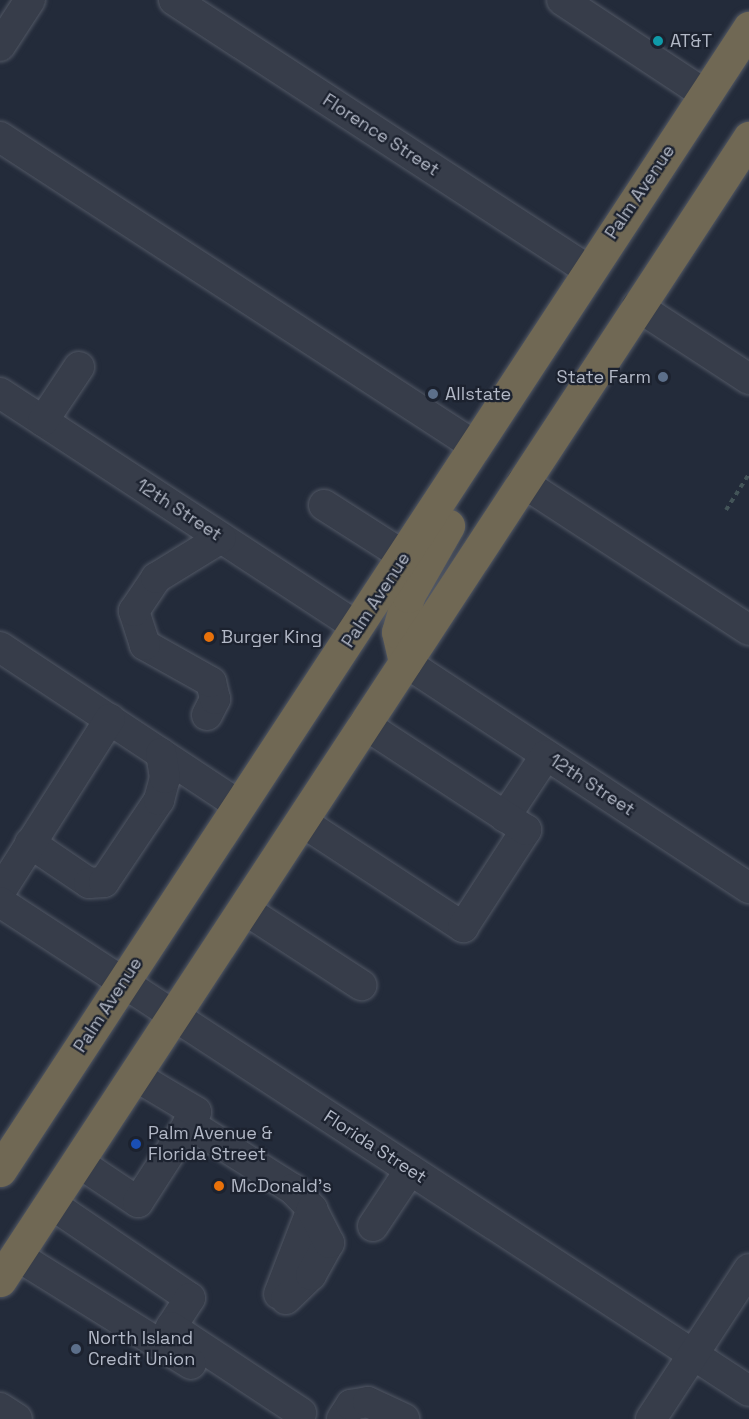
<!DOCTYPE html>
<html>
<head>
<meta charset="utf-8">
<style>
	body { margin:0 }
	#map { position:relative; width:749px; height:1419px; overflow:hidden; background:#232b3a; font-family:"Space Grotesk",sans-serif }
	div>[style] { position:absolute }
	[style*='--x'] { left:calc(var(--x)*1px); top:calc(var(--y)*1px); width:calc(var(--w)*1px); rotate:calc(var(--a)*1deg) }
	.path>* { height:4px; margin-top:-2px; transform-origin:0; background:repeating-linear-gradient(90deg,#435458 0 4.5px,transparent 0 9px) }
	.roads { filter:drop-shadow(0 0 2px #525865) drop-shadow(0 0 2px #525865) }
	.minor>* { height:30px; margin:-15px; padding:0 15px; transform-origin:15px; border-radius:15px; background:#373d4a }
	.highway>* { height:33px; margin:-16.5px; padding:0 16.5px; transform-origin:16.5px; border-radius:16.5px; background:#706854 }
	.dots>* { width:16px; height:16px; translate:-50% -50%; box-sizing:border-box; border:3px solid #1c222f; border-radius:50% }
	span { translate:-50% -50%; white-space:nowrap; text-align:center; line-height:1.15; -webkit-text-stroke:4.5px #1c222f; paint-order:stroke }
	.poi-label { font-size:18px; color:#b2b8c6 }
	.left { translate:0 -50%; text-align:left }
	.right { translate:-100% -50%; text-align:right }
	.street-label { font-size:18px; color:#b2b8c6 }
</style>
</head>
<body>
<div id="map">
	<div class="path">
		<i style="--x:726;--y:510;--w:43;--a:-57.4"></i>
	</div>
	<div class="roads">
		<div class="minor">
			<i style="--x:174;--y:0;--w:494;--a:33.1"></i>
			<i style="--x:562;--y:0;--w:173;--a:33.4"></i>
			<i style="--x:0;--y:46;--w:55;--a:-56.9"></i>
			<i style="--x:0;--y:137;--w:567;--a:33.05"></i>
			<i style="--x:637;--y:306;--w:134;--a:33.1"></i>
			<i style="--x:0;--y:393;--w:428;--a:33.2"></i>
			<i style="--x:43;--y:421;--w:65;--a:-56.3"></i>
			<i style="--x:522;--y:482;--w:271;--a:33.1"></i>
			<i style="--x:324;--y:505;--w:95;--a:32.5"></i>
			<i style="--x:0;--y:647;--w:288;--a:33.5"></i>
			<i style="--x:405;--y:662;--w:412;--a:33.3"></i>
			<i style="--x:207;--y:715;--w:18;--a:-63"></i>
			<i style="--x:215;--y:699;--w:17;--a:-103"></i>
			<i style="--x:211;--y:682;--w:76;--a:-150.7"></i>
			<i style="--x:145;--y:645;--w:36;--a:-108"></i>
			<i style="--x:134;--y:611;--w:40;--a:-56"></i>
			<i style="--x:156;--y:578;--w:76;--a:-31.6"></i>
			<i style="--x:505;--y:817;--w:74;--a:-56.5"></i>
			<i style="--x:301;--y:821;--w:194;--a:33.2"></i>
			<i style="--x:463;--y:927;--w:116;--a:-57"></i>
			<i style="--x:526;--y:830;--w:194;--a:-146.8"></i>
			<i style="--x:30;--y:843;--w:71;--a:34.1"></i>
			<i style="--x:89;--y:883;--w:15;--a:-4"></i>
			<i style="--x:104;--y:882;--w:99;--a:-56.1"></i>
			<i style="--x:159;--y:800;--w:23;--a:-75"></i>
			<i style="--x:165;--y:778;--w:25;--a:-99"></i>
			<i style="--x:0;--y:892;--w:205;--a:-57.6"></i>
			<i style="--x:0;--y:902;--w:894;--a:33.14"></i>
			<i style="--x:244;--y:909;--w:140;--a:33"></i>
			<i style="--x:188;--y:1123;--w:124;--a:32.2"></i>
			<i style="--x:293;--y:1189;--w:28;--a:46"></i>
			<i style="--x:312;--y:1209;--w:91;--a:111.2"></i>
			<i style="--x:78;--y:1162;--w:72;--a:33.7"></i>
			<i style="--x:138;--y:1202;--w:107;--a:-57.2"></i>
			<i style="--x:196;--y:1112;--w:72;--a:-149.2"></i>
			<i style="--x:50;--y:1203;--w:169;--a:34.2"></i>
			<i style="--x:190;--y:1298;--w:35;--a:123"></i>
			<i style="--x:171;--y:1327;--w:156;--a:33.5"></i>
			<i style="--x:373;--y:1226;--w:67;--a:-56.5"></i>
			<i style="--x:16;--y:1255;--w:206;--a:31.9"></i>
			<i style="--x:286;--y:1299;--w:35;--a:-44"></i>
			<i style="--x:311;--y:1275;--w:37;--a:-61"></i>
			<i style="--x:329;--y:1243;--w:38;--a:-117"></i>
			<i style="--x:0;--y:1408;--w:20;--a:33"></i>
			<i style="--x:342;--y:1419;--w:17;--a:-57"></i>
			<i style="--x:351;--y:1405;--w:17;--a:-10"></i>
			<i style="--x:368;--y:1402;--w:40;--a:25"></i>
			<i style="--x:651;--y:1419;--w:179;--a:-56.8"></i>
		</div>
		<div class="highway">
			<i style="--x:405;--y:662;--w:31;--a:-103"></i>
			<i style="--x:398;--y:632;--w:37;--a:-74"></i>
			<i style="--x:408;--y:596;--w:81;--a:-60.3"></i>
			<i style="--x:0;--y:1170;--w:1366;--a:-56.74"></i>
			<i style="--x:0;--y:1280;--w:1366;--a:-56.74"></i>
		</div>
	</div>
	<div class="dots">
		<i style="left:658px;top:41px;background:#0f9aa8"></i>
		<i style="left:663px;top:377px;background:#5c6f8a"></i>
		<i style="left:433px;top:394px;background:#5c6f8a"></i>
		<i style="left:209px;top:637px;background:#e8710a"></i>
		<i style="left:136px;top:1144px;background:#1a4fb4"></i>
		<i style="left:219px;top:1186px;background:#e8710a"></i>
		<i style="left:76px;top:1349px;background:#5c6f8a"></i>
	</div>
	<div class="poi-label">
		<span class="left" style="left:670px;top:41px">AT&amp;T</span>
		<span class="right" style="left:651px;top:377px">State Farm</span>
		<span class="left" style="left:445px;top:394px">Allstate</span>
		<span class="left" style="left:221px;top:637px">Burger King</span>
		<span class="left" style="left:148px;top:1144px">Palm Avenue &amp;<br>Florida Street</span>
		<span class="left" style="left:231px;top:1186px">McDonald's</span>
		<span class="left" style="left:88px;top:1349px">North Island<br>Credit Union</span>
	</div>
	<div class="street-label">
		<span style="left:381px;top:135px;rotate:33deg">Florence Street</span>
		<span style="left:640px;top:192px;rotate:-56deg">Palm Avenue</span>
		<span style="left:179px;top:510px;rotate:33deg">12th Street</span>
		<span style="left:376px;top:600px;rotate:-57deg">Palm Avenue</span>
		<span style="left:592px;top:785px;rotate:33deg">12th Street</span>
		<span style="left:108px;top:1005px;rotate:-57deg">Palm Avenue</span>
		<span style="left:375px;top:1147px;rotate:33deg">Florida Street</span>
	</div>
</div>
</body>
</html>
